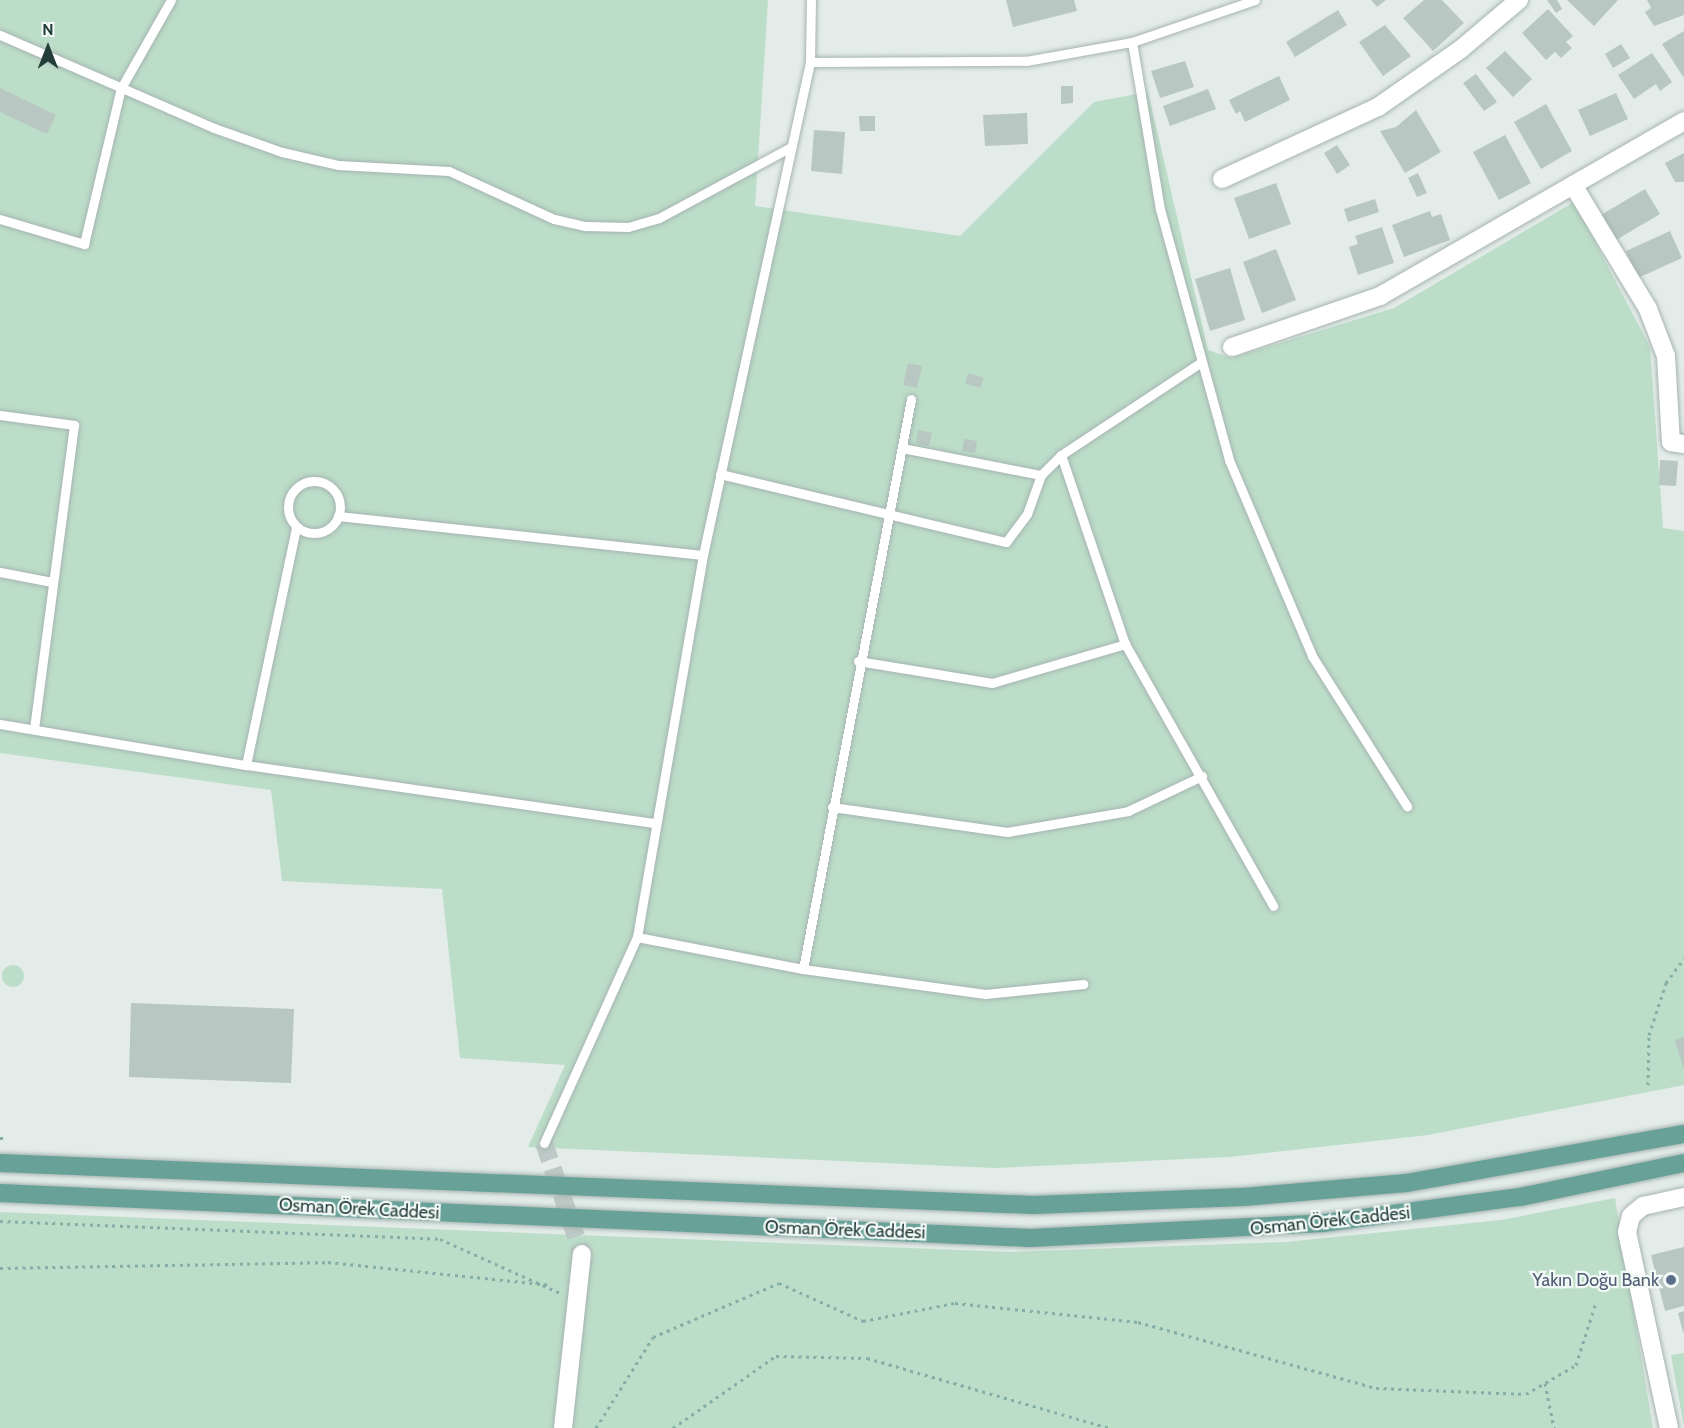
<!DOCTYPE html>
<html>
<head>
<meta charset="utf-8">
<style>
	body { margin:0 }
	#map { position:relative; width:1684px; height:1428px; overflow:hidden; background:#e3ece9; font-family:Cabin,sans-serif }
	div>[style] { position:absolute }
	[style*='--x'] { left:calc(var(--x)*1px); top:calc(var(--y)*1px); width:calc(var(--w)*1px); rotate:calc(var(--a)*1deg) }
	.green>* { inset:0; background:#bcddc8 }
	.round { border-radius:50% }
	.building>* { inset:0; background:#b8c7c2 }
	.street-tunnel>* { height:18px; margin-top:-9px; transform-origin:0; background:repeating-linear-gradient(90deg,#bdc9c6 0 18px,transparent 0 27px) }
	.path>* { height:3px; margin-top:-1.5px; transform-origin:0; background:repeating-linear-gradient(90deg,#84afa6 0 3px,transparent 0 7.5px) }
	.roads { filter:drop-shadow(0 0 2px #a6b4b1) drop-shadow(0 0 2px #a6b4b1) }
	.lane>* { height:9px; margin:-4.5px; padding:0 4.5px; transform-origin:4.5px; border-radius:4.5px; background:#fff }
	.lane>.ring { margin:-4.5px; padding:0; box-sizing:content-box; background:none; border:9px solid #fff; border-radius:50% }
	.street>* { height:18px; margin:-9px; padding:0 9px; transform-origin:9px; border-radius:9px; background:#fff }
	.primary>* { height:18px; margin:-9px; padding:0 9px; transform-origin:9px; border-radius:9px; background:#68a198 }
	.dots>* { width:16px; height:16px; translate:-50% -50%; box-sizing:border-box; border:3px solid #f3f9f6; border-radius:50% }
	span { translate:-50% -50%; white-space:nowrap; text-align:center; line-height:1.15; -webkit-text-stroke:4.5px #f3f9f6; paint-order:stroke }
	.street-label { font-size:18px; color:#233d39 }
	.service-label { font-size:18px; color:#4e5e75 }
	.right { translate:-100% -50%; text-align:right }
	.north { position:absolute; left:18px; top:18px; width:60px; height:60px; -webkit-text-stroke:4px #f3f9f6; paint-order:stroke; rotate:0deg; font-size:16px; font-weight:700; line-height:24px; text-align:center; color:#233d39 }
	.north::after { content:''; display:block; margin:auto; width:21px; height:27px; background:#233d39; clip-path:polygon(50% 0,100% 100%,50% 72%,0 100%) }
</style>
</head>
<body>
<div id="map">
	<div class="green">
		<i style="clip-path:polygon(0 0,768px 0,755px 206px,960px 236px,1094px 102px,1148px 92px,1208px 350px,1231px 358px,1394px 308px,1574px 202px,1650px 347px,1663px 528px,1684px 531px,1684px 1085px,1428px 1135px,1229px 1157px,995px 1168px,528px 1147px,565px 1065px,460px 1058px,442px 889px,282px 881px,271px 790px,0 753px)"></i>
		<i class="round" style="left:2px;top:965px;width:22px;height:22px"></i>
		<i style="clip-path:polygon(1615px 1198px,1653px 1428px,0 1428px,0 1212px,1009px 1252px,1286px 1242px,1501px 1220px)"></i>
		<i style="clip-path:polygon(1684px 1353px,1684px 1427px,1671px 1355px)"></i>
	</div>
	<div class="building">
		<i style="clip-path:polygon(1006px 0,1074px 0,1077px 11px,1013px 27px)"></i>
		<i style="clip-path:polygon(1371px 0,1386px 0,1377px 7px)"></i>
		<i style="clip-path:polygon(1424px 0,1442px 0,1464px 23px,1433px 51px,1403px 18px)"></i>
		<i style="clip-path:polygon(1547px 0,1557px 0,1562px 9px,1556px 13px)"></i>
		<i style="clip-path:polygon(1567px 0,1618px 0,1594px 26px)"></i>
		<i style="clip-path:polygon(1647px 0,1684px 0,1684px 15px,1654px 26px,1645px 12px,1651px 8px)"></i>
		<i style="clip-path:polygon(1548px 9px,1573px 36px,1566px 42px,1572px 48px,1561px 58px,1555px 52px,1546px 60px,1522px 33px)"></i>
		<i style="clip-path:polygon(1338px 10px,1347px 25px,1295px 57px,1286px 42px)"></i>
		<i style="clip-path:polygon(1385px 25px,1411px 56px,1383px 76px,1359px 42px)"></i>
		<i style="clip-path:polygon(1684px 31px,1684px 78px,1662px 44px)"></i>
		<i style="clip-path:polygon(1621px 44px,1630px 58px,1613px 68px,1605px 54px)"></i>
		<i style="clip-path:polygon(1505px 51px,1532px 79px,1513px 97px,1486px 68px)"></i>
		<i style="clip-path:polygon(1652px 53px,1672px 82px,1660px 91px,1656px 84px,1634px 99px,1618px 75px)"></i>
		<i style="clip-path:polygon(1185px 61px,1194px 87px,1160px 98px,1151px 71px)"></i>
		<i style="clip-path:polygon(1476px 74px,1497px 102px,1484px 111px,1463px 83px)"></i>
		<i style="clip-path:polygon(1279px 76px,1290px 100px,1245px 122px,1240px 111px,1236px 114px,1229px 100px)"></i>
		<i style="clip-path:polygon(1061px 86px,1073px 86px,1073px 103px,1061px 104px)"></i>
		<i style="clip-path:polygon(0 88px,56px 115px,47px 134px,0 112px)"></i>
		<i style="clip-path:polygon(1208px 89px,1216px 109px,1170px 126px,1163px 106px)"></i>
		<i style="clip-path:polygon(1616px 93px,1628px 119px,1590px 136px,1578px 110px)"></i>
		<i style="clip-path:polygon(1546px 104px,1572px 151px,1541px 169px,1514px 122px)"></i>
		<i style="clip-path:polygon(1416px 110px,1441px 152px,1405px 173px,1380px 131px,1396px 127px)"></i>
		<i style="clip-path:polygon(1027px 113px,1028px 144px,985px 146px,983px 115px)"></i>
		<i style="clip-path:polygon(859px 116px,875px 116px,875px 131px,860px 131px)"></i>
		<i style="clip-path:polygon(814px 130px,845px 132px,842px 174px,811px 171px)"></i>
		<i style="clip-path:polygon(1505px 135px,1531px 183px,1499px 200px,1473px 152px)"></i>
		<i style="clip-path:polygon(1337px 145px,1350px 165px,1337px 174px,1324px 153px)"></i>
		<i style="clip-path:polygon(1684px 153px,1684px 182px,1675px 182px,1665px 163px)"></i>
		<i style="clip-path:polygon(1418px 173px,1427px 193px,1417px 197px,1408px 178px)"></i>
		<i style="clip-path:polygon(1276px 183px,1291px 224px,1249px 239px,1234px 198px)"></i>
		<i style="clip-path:polygon(1645px 189px,1660px 214px,1616px 240px,1601px 215px)"></i>
		<i style="clip-path:polygon(1375px 199px,1379px 212px,1348px 222px,1344px 209px)"></i>
		<i style="clip-path:polygon(1430px 211px,1432px 217px,1441px 214px,1450px 240px,1404px 257px,1392px 225px)"></i>
		<i style="clip-path:polygon(1382px 227px,1394px 263px,1358px 275px,1349px 247px,1358px 244px,1355px 236px)"></i>
		<i style="clip-path:polygon(1670px 231px,1682px 258px,1638px 278px,1626px 251px)"></i>
		<i style="clip-path:polygon(1276px 249px,1296px 300px,1262px 313px,1243px 262px)"></i>
		<i style="clip-path:polygon(1230px 268px,1245px 320px,1210px 331px,1195px 279px)"></i>
		<i style="clip-path:polygon(908px 363px,922px 366px,917px 388px,903px 385px)"></i>
		<i style="clip-path:polygon(968px 373px,984px 378px,980px 388px,965px 383px)"></i>
		<i style="clip-path:polygon(918px 430px,932px 433px,929px 446px,916px 443px)"></i>
		<i style="clip-path:polygon(964px 439px,977px 441px,975px 453px,962px 451px)"></i>
		<i style="clip-path:polygon(1660px 460px,1678px 461px,1676px 486px,1659px 485px)"></i>
		<i style="clip-path:polygon(131px 1003px,294px 1009px,291px 1083px,129px 1077px)"></i>
		<i style="clip-path:polygon(1684px 1037px,1684px 1067px,1683px 1067px,1675px 1040px)"></i>
		<i style="clip-path:polygon(1684px 1247px,1684px 1306px,1665px 1311px,1651px 1255px)"></i>
		<i style="clip-path:polygon(1684px 1311px,1684px 1332px,1683px 1332px,1678px 1313px)"></i>
	</div>
	<div class="street-tunnel">
		<i style="--x:544;--y:1143;--w:117;--a:71.1"></i>
	</div>
	<div class="path">
		<i style="--x:1648;--y:1085;--w:50;--a:-88.9"></i>
		<i style="--x:1649;--y:1035;--w:55;--a:-71.9"></i>
		<i style="--x:1666;--y:983;--w:31;--a:-54"></i>
		<i style="--x:0;--y:1138;--w:7;--a:0"></i>
		<i style="--x:0;--y:1221;--w:440;--a:2.3"></i>
		<i style="--x:440;--y:1239;--w:132;--a:24.2"></i>
		<i style="--x:0;--y:1268;--w:328;--a:-1"></i>
		<i style="--x:328;--y:1262;--w:222;--a:5.9"></i>
		<i style="--x:1545;--y:1383;--w:46;--a:78.7"></i>
		<i style="--x:596;--y:1428;--w:107;--a:-57.9"></i>
		<i style="--x:653;--y:1337;--w:137;--a:-23.2"></i>
		<i style="--x:779;--y:1283;--w:92;--a:24.3"></i>
		<i style="--x:863;--y:1321;--w:94;--a:-11.1"></i>
		<i style="--x:955;--y:1303;--w:184;--a:5.9"></i>
		<i style="--x:1138;--y:1322;--w:247;--a:15.5"></i>
		<i style="--x:1376;--y:1388;--w:150;--a:2.3"></i>
		<i style="--x:1526;--y:1394;--w:58;--a:-30.1"></i>
		<i style="--x:1576;--y:1365;--w:66;--a:-72.4"></i>
		<i style="--x:673;--y:1428;--w:126;--a:-35"></i>
		<i style="--x:776;--y:1356;--w:91;--a:1.3"></i>
		<i style="--x:867;--y:1358;--w:252;--a:16.1"></i>
	</div>
	<div class="roads">
		<div class="lane">
			<i style="--x:0;--y:35;--w:233;--a:23.5"></i>
			<i style="--x:214;--y:128;--w:72;--a:19.4"></i>
			<i style="--x:282;--y:152;--w:57;--a:13.1"></i>
			<i style="--x:338;--y:165;--w:111;--a:3.1"></i>
			<i style="--x:449;--y:171;--w:115;--a:24.6"></i>
			<i style="--x:554;--y:219;--w:32;--a:13"></i>
			<i style="--x:585;--y:226;--w:43;--a:1.3"></i>
			<i style="--x:628;--y:227;--w:32;--a:-16"></i>
			<i style="--x:659;--y:218;--w:150;--a:-28.3"></i>
			<i style="--x:1132;--y:42;--w:169;--a:80.5"></i>
			<i style="--x:1160;--y:209;--w:260;--a:74.6"></i>
			<i style="--x:1229;--y:460;--w:213;--a:67"></i>
			<i style="--x:1312;--y:656;--w:178;--a:57.7"></i>
			<i style="--x:810;--y:62;--w:216;--a:-0.3"></i>
			<i style="--x:1026;--y:61;--w:108;--a:-10.2"></i>
			<i style="--x:1132;--y:42;--w:130;--a:-18.9"></i>
			<i style="--x:0;--y:219;--w:88;--a:16.6"></i>
			<i style="--x:84;--y:244;--w:160;--a:-76.7"></i>
			<i style="--x:121;--y:88;--w:101;--a:-60.4"></i>
			<i style="--x:0;--y:415;--w:75;--a:7.7"></i>
			<i style="--x:74;--y:425;--w:307;--a:97.5"></i>
			<i style="--x:902;--y:448;--w:142;--a:11"></i>
			<i style="--x:1061;--y:455;--w:200;--a:71.3"></i>
			<i style="--x:1125;--y:644;--w:301;--a:60.5"></i>
			<i style="--x:720;--y:474;--w:294;--a:13.4"></i>
			<i style="--x:1006;--y:542;--w:35;--a:-53"></i>
			<i style="--x:1027;--y:514;--w:41;--a:-70.3"></i>
			<i style="--x:1041;--y:475;--w:28;--a:-45"></i>
			<i style="--x:1061;--y:455;--w:167;--a:-33.5"></i>
			<i class="ring" style="left:288px;top:481px;width:43px;height:43px"></i>
			<i style="--x:338;--y:516;--w:367;--a:6.1"></i>
			<i style="--x:0;--y:572;--w:53;--a:10.9"></i>
			<i style="--x:858;--y:661;--w:136;--a:9.3"></i>
			<i style="--x:992;--y:683;--w:139;--a:-16.3"></i>
			<i style="--x:0;--y:724;--w:249;--a:9.5"></i>
			<i style="--x:246;--y:765;--w:411;--a:8.1"></i>
			<i style="--x:246;--y:765;--w:243;--a:-78.1"></i>
			<i style="--x:832;--y:807;--w:177;--a:8.1"></i>
			<i style="--x:1007;--y:832;--w:123;--a:-9.8"></i>
			<i style="--x:1128;--y:811;--w:82;--a:-25.3"></i>
			<i style="--x:637;--y:937;--w:388;--a:-80.2"></i>
			<i style="--x:703;--y:555;--w:504;--a:-77.75"></i>
			<i style="--x:810;--y:62;--w:62;--a:-89.1"></i>
			<i style="--x:803;--y:969;--w:580;--a:-79.27"></i>
			<i style="--x:544;--y:1143;--w:226;--a:-65.7"></i>
			<i style="--x:637;--y:937;--w:169;--a:10.9"></i>
			<i style="--x:803;--y:969;--w:184;--a:7.8"></i>
			<i style="--x:985;--y:994;--w:99;--a:-5.8"></i>
		</div>
		<div class="street">
			<i style="--x:1222;--y:179;--w:172;--a:-24.8"></i>
			<i style="--x:1378;--y:107;--w:101;--a:-34.9"></i>
			<i style="--x:1461;--y:49;--w:76;--a:-40.2"></i>
			<i style="--x:1573;--y:185;--w:145;--a:58.8"></i>
			<i style="--x:1648;--y:309;--w:50;--a:69"></i>
			<i style="--x:1666;--y:356;--w:86;--a:86.7"></i>
			<i style="--x:1671;--y:442;--w:13;--a:9"></i>
			<i style="--x:1232;--y:347;--w:157;--a:-19"></i>
			<i style="--x:1380;--y:296;--w:351;--a:-29.9"></i>
			<i style="--x:563;--y:1428;--w:175;--a:-83.8"></i>
			<i style="--x:1669;--y:1428;--w:200;--a:-102.1"></i>
			<i style="--x:1627;--y:1232;--w:16;--a:-76"></i>
			<i style="--x:1631;--y:1216;--w:16;--a:-40"></i>
			<i style="--x:1643;--y:1206;--w:42;--a:-12.4"></i>
		</div>
		<div class="primary">
			<i style="--x:0;--y:1163;--w:1034;--a:2.33"></i>
			<i style="--x:1033;--y:1205;--w:210;--a:-2.2"></i>
			<i style="--x:1243;--y:1197;--w:164;--a:-4.9"></i>
			<i style="--x:1406;--y:1183;--w:282;--a:-10"></i>
			<i style="--x:0;--y:1193;--w:1031;--a:2.5"></i>
			<i style="--x:1030;--y:1238;--w:294;--a:-2.9"></i>
			<i style="--x:1324;--y:1223;--w:198;--a:-7.6"></i>
			<i style="--x:1520;--y:1197;--w:167;--a:-11.7"></i>
		</div>
	</div>
	<div class="dots">
		<i style="left:1671px;top:1280px;background:#5c6f8a"></i>
	</div>
	<div class="street-label">
		<span style="left:359px;top:1209px;rotate:3deg">Osman Örek Caddesi</span>
		<span style="left:1330px;top:1221px;rotate:-6deg">Osman Örek Caddesi</span>
		<span style="left:845px;top:1230px;rotate:2deg">Osman Örek Caddesi</span>
	</div>
	<div class="service-label">
		<span class="right" style="left:1659px;top:1280px">Yakın Doğu Bank</span>
	</div>
	<div class="north">N</div>
</div>
</body>
</html>
